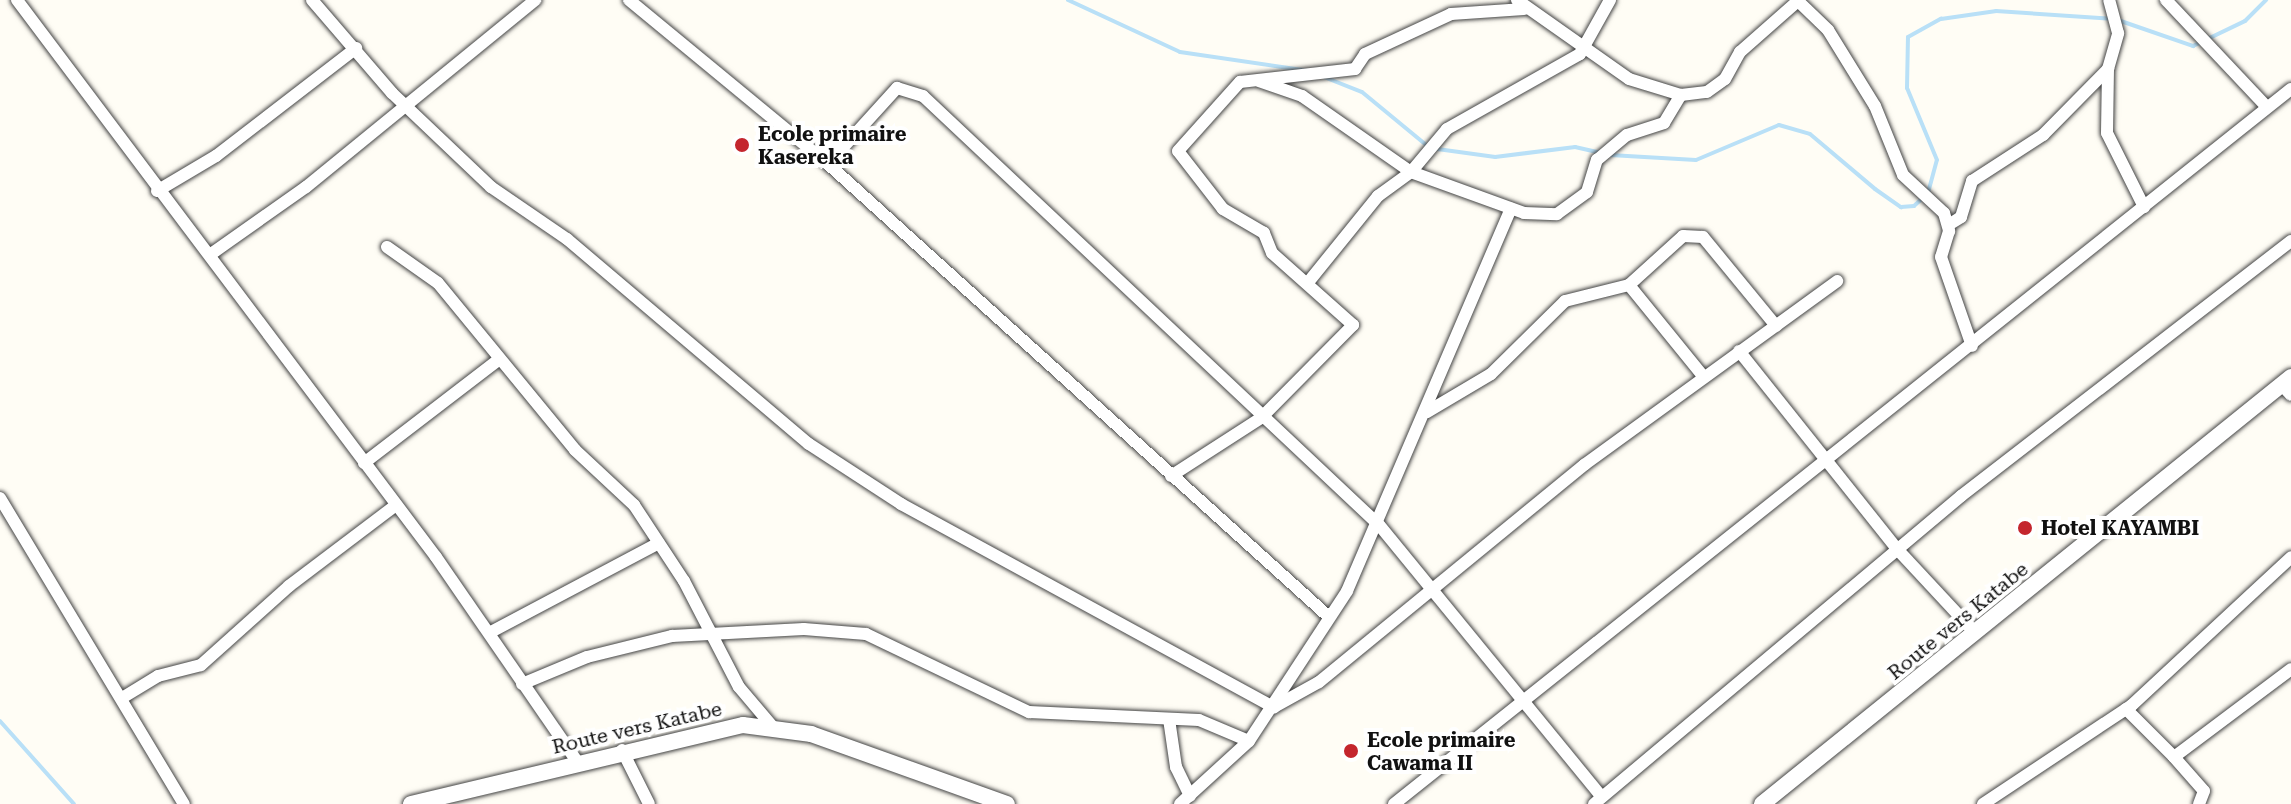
<!DOCTYPE html>
<html>
<head>
<meta charset="utf-8">
<style>
	body { margin:0 }
	#map { position:relative; width:2291px; height:804px; overflow:hidden; background:#fffdf5; font-family:"Roboto Serif",serif }
	div>[style] { position:absolute }
	[style*='--x'] { left:calc(var(--x)*1px); top:calc(var(--y)*1px); width:calc(var(--w)*1px); rotate:calc(var(--a)*1deg) }
	.stream>* { height:4px; margin:-2px; padding:0 2px; transform-origin:2px; border-radius:2px; background:#b9e0f7 }
	.roads { filter:drop-shadow(0 0 2px #444) drop-shadow(0 0 2px #444) }
	.minor>* { height:12px; margin:-6px; padding:0 6px; transform-origin:6px; border-radius:6px; background:#fff }
	.tertiary>* { height:16px; margin:-8px; padding:0 8px; transform-origin:8px; border-radius:8px; background:#fff }
	.dots>* { width:22px; height:22px; translate:-50% -50%; box-sizing:border-box; border:4px solid #fff; border-radius:50% }
	span { translate:-50% -50%; white-space:nowrap; text-align:center; line-height:1.15; -webkit-text-stroke:8px #fff; paint-order:stroke }
	.poi-label { font-size:20px; color:#111; font-weight:700 }
	.left { translate:0 -50%; text-align:left }
	.street-label { font-size:20px; color:#111 }
</style>
</head>
<body>
<div id="map">
	<div class="stream">
		<i style="--x:1068;--y:0;--w:123;--a:24.9"></i>
		<i style="--x:1180;--y:52;--w:129;--a:8.4"></i>
		<i style="--x:1324;--y:77;--w:41;--a:21.5"></i>
		<i style="--x:1362;--y:92;--w:88;--a:39.5"></i>
		<i style="--x:1430;--y:148;--w:66;--a:7.9"></i>
		<i style="--x:1495;--y:157;--w:81;--a:-7.1"></i>
		<i style="--x:1575;--y:147;--w:27;--a:13"></i>
		<i style="--x:1610;--y:155;--w:86;--a:3.3"></i>
		<i style="--x:1696;--y:160;--w:90;--a:-22.9"></i>
		<i style="--x:1779;--y:125;--w:32;--a:16"></i>
		<i style="--x:1810;--y:134;--w:85;--a:40.2"></i>
		<i style="--x:1875;--y:189;--w:32;--a:35"></i>
		<i style="--x:1901;--y:207;--w:13;--a:-4"></i>
		<i style="--x:1914;--y:206;--w:19;--a:-43"></i>
		<i style="--x:1928;--y:193;--w:34;--a:-75"></i>
		<i style="--x:1937;--y:160;--w:78;--a:-112.6"></i>
		<i style="--x:1907;--y:88;--w:51;--a:-88.9"></i>
		<i style="--x:1908;--y:37;--w:38;--a:-29"></i>
		<i style="--x:1941;--y:19;--w:56;--a:-8.3"></i>
		<i style="--x:1996;--y:11;--w:119;--a:3.8"></i>
		<i style="--x:2115;--y:19;--w:83;--a:19.1"></i>
		<i style="--x:2193;--y:46;--w:58;--a:-25.7"></i>
		<i style="--x:2245;--y:21;--w:30;--a:-45"></i>
		<i style="--x:0;--y:721;--w:111;--a:48.3"></i>
	</div>
	<div class="roads">
		<div class="minor">
			<i style="--x:17;--y:0;--w:697;--a:53.05"></i>
			<i style="--x:436;--y:557;--w:247;--a:55.4"></i>
			<i style="--x:312;--y:0;--w:123;--a:49.3"></i>
			<i style="--x:392;--y:93;--w:137;--a:43.5"></i>
			<i style="--x:491;--y:187;--w:92;--a:34.4"></i>
			<i style="--x:567;--y:239;--w:317;--a:40.3"></i>
			<i style="--x:809;--y:444;--w:110;--a:33.1"></i>
			<i style="--x:901;--y:504;--w:425;--a:28.6"></i>
			<i style="--x:1274;--y:707;--w:51;--a:-29.1"></i>
			<i style="--x:1319;--y:682;--w:343;--a:-39.3"></i>
			<i style="--x:1584;--y:465;--w:313;--a:-36"></i>
			<i style="--x:629;--y:0;--w:258;--a:39.5"></i>
			<i style="--x:828;--y:164;--w:675;--a:42.12"></i>
			<i style="--x:1517;--y:0;--w:137;--a:35.2"></i>
			<i style="--x:1629;--y:79;--w:54;--a:17.1"></i>
			<i style="--x:1681;--y:95;--w:26;--a:-7"></i>
			<i style="--x:1707;--y:92;--w:22;--a:-36"></i>
			<i style="--x:1725;--y:79;--w:31;--a:-61"></i>
			<i style="--x:1740;--y:52;--w:79;--a:-41.4"></i>
			<i style="--x:1610;--y:0;--w:62;--a:119.1"></i>
			<i style="--x:1580;--y:54;--w:153;--a:150.6"></i>
			<i style="--x:1447;--y:129;--w:56;--a:129.9"></i>
			<i style="--x:1411;--y:172;--w:120;--a:19.9"></i>
			<i style="--x:1524;--y:213;--w:33;--a:2"></i>
			<i style="--x:1557;--y:214;--w:37;--a:-36"></i>
			<i style="--x:1587;--y:192;--w:34;--a:-73"></i>
			<i style="--x:1597;--y:160;--w:39;--a:-40"></i>
			<i style="--x:1627;--y:135;--w:39;--a:-18"></i>
			<i style="--x:1664;--y:123;--w:33;--a:-59"></i>
			<i style="--x:2166;--y:0;--w:147;--a:46.7"></i>
			<i style="--x:1798;--y:1;--w:42;--a:44"></i>
			<i style="--x:1828;--y:30;--w:89;--a:58.3"></i>
			<i style="--x:1875;--y:106;--w:74;--a:67.9"></i>
			<i style="--x:1903;--y:175;--w:56;--a:42.8"></i>
			<i style="--x:1944;--y:213;--w:19;--a:74"></i>
			<i style="--x:1949;--y:231;--w:27;--a:107"></i>
			<i style="--x:1941;--y:257;--w:94;--a:70.8"></i>
			<i style="--x:2108;--y:69;--w:64;--a:90.9"></i>
			<i style="--x:2107;--y:133;--w:83;--a:63.4"></i>
			<i style="--x:1259;--y:81;--w:46;--a:19.2"></i>
			<i style="--x:1302;--y:96;--w:133;--a:34.9"></i>
			<i style="--x:1411;--y:172;--w:41;--a:144"></i>
			<i style="--x:1378;--y:196;--w:108;--a:129"></i>
			<i style="--x:828;--y:164;--w:103;--a:-47.8"></i>
			<i style="--x:897;--y:88;--w:27;--a:17"></i>
			<i style="--x:923;--y:96;--w:627;--a:43.26"></i>
			<i style="--x:1380;--y:526;--w:350;--a:50.7"></i>
			<i style="--x:157;--y:191;--w:69;--a:-30.7"></i>
			<i style="--x:216;--y:156;--w:177;--a:-37.6"></i>
			<i style="--x:1950;--y:224;--w:13;--a:-32"></i>
			<i style="--x:1961;--y:217;--w:38;--a:-73"></i>
			<i style="--x:1972;--y:181;--w:85;--a:-32.9"></i>
			<i style="--x:2043;--y:135;--w:93;--a:-45.4"></i>
			<i style="--x:2108;--y:69;--w:37;--a:-74"></i>
			<i style="--x:2118;--y:33;--w:34;--a:-105"></i>
			<i style="--x:387;--y:247;--w:62;--a:35.2"></i>
			<i style="--x:438;--y:283;--w:216;--a:50.6"></i>
			<i style="--x:575;--y:450;--w:81;--a:43"></i>
			<i style="--x:634;--y:505;--w:91;--a:56.7"></i>
			<i style="--x:684;--y:581;--w:119;--a:62.6"></i>
			<i style="--x:739;--y:687;--w:51;--a:49.8"></i>
			<i style="--x:211;--y:254;--w:116;--a:-35.2"></i>
			<i style="--x:306;--y:187;--w:296;--a:-39.2"></i>
			<i style="--x:1629;--y:285;--w:73;--a:-42.2"></i>
			<i style="--x:1683;--y:236;--w:20;--a:3"></i>
			<i style="--x:1703;--y:237;--w:115;--a:50.6"></i>
			<i style="--x:1739;--y:351;--w:255;--a:51.4"></i>
			<i style="--x:1898;--y:550;--w:113;--a:47.1"></i>
			<i style="--x:2282;--y:385;--w:13;--a:48"></i>
			<i style="--x:1427;--y:412;--w:74;--a:-30.7"></i>
			<i style="--x:1491;--y:374;--w:104;--a:-44.6"></i>
			<i style="--x:1565;--y:301;--w:66;--a:-14"></i>
			<i style="--x:1629;--y:285;--w:117;--a:50.9"></i>
			<i style="--x:364;--y:463;--w:169;--a:-37.5"></i>
			<i style="--x:1171;--y:476;--w:107;--a:-32.8"></i>
			<i style="--x:1261;--y:418;--w:131;--a:-45.3"></i>
			<i style="--x:1353;--y:325;--w:108;--a:-138.4"></i>
			<i style="--x:1272;--y:253;--w:22;--a:-112"></i>
			<i style="--x:1264;--y:233;--w:48;--a:-149.7"></i>
			<i style="--x:1223;--y:209;--w:73;--a:-127.8"></i>
			<i style="--x:1178;--y:151;--w:93;--a:-48.1"></i>
			<i style="--x:1240;--y:82;--w:116;--a:-6.4"></i>
			<i style="--x:1355;--y:69;--w:18;--a:-56"></i>
			<i style="--x:1365;--y:54;--w:95;--a:-24.9"></i>
			<i style="--x:1451;--y:14;--w:73;--a:-3.9"></i>
			<i style="--x:0;--y:498;--w:357;--a:59"></i>
			<i style="--x:489;--y:633;--w:192;--a:-27.9"></i>
			<i style="--x:522;--y:684;--w:70;--a:-22.6"></i>
			<i style="--x:587;--y:657;--w:88;--a:-13.9"></i>
			<i style="--x:672;--y:636;--w:132;--a:-3"></i>
			<i style="--x:804;--y:629;--w:62;--a:4.6"></i>
			<i style="--x:866;--y:634;--w:181;--a:25.6"></i>
			<i style="--x:1029;--y:712;--w:170;--a:2.7"></i>
			<i style="--x:1199;--y:720;--w:54;--a:22.8"></i>
			<i style="--x:122;--y:698;--w:42;--a:-31.4"></i>
			<i style="--x:158;--y:676;--w:44;--a:-14.3"></i>
			<i style="--x:201;--y:665;--w:118;--a:-41.9"></i>
			<i style="--x:289;--y:586;--w:134;--a:-37.1"></i>
			<i style="--x:2126;--y:709;--w:68;--a:45"></i>
			<i style="--x:2174;--y:757;--w:146;--a:-36.9"></i>
			<i style="--x:1169;--y:719;--w:49;--a:81.7"></i>
			<i style="--x:1176;--y:767;--w:32;--a:64"></i>
			<i style="--x:622;--y:750;--w:60;--a:63.4"></i>
			<i style="--x:2174;--y:757;--w:45;--a:48.6"></i>
			<i style="--x:2204;--y:791;--w:14;--a:111"></i>
			<i style="--x:1180;--y:804;--w:93;--a:-42.4"></i>
			<i style="--x:1249;--y:741;--w:179;--a:-56.8"></i>
			<i style="--x:1347;--y:591;--w:416;--a:-66.8"></i>
			<i style="--x:1394;--y:804;--w:1147;--a:-38.56"></i>
			<i style="--x:1594;--y:804;--w:479;--a:-40"></i>
			<i style="--x:1961;--y:496;--w:417;--a:-37.7"></i>
			<i style="--x:1983;--y:804;--w:179;--a:-33.6"></i>
			<i style="--x:2132;--y:705;--w:217;--a:-42.9"></i>
		</div>
		<div class="tertiary">
			<i style="--x:411;--y:804;--w:341;--a:-13.4"></i>
			<i style="--x:743;--y:725;--w:69;--a:7.5"></i>
			<i style="--x:811;--y:734;--w:208;--a:19.7"></i>
			<i style="--x:1762;--y:804;--w:680;--a:-38.91"></i>
		</div>
	</div>
	<div class="dots">
		<i style="left:742px;top:145px;background:#c4262e"></i>
		<i style="left:2025px;top:528px;background:#c4262e"></i>
		<i style="left:1351px;top:751px;background:#c4262e"></i>
	</div>
	<div class="poi-label">
		<span class="left" style="left:758px;top:146px">Ecole primaire<br>Kasereka</span>
		<span class="left" style="left:2041px;top:528px">Hotel KAYAMBI</span>
		<span class="left" style="left:1367px;top:752px">Ecole primaire<br>Cawama II</span>
	</div>
	<div class="street-label">
		<span style="left:1958px;top:621px;rotate:-39deg">Route vers Katabe</span>
		<span style="left:637px;top:728px;rotate:-13deg">Route vers Katabe</span>
	</div>
</div>
</body>
</html>
